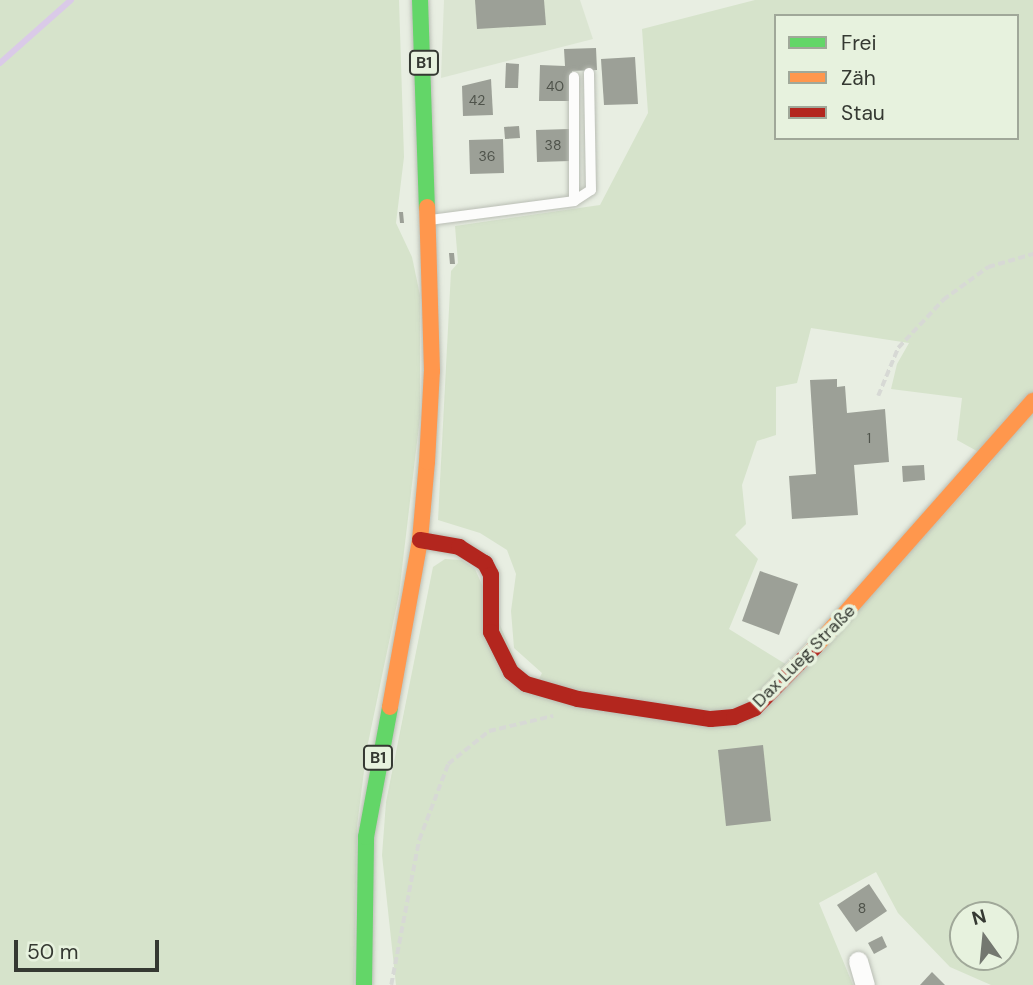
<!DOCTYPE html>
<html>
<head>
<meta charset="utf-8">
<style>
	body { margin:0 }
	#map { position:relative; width:1033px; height:985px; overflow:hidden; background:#e8eee2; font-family:"DM Sans",sans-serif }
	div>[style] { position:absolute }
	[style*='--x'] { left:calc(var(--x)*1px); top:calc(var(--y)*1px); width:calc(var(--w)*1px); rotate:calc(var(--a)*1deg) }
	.built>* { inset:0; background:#dbe5d2 }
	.green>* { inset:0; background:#d6e3cb }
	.stream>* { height:6px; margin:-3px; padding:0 3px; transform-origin:3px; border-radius:3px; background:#dacae8 }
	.building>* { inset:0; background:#9ca097 }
	.path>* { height:3.5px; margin-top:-1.75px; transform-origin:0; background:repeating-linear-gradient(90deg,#d7d9d5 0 7px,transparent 0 10.5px) }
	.roads { filter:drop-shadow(0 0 2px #b9bdb4) drop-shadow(0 0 2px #b9bdb4) }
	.lane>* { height:10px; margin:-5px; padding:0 5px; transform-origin:5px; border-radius:5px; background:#fcfcfb }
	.street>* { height:19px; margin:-9.5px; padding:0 9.5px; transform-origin:9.5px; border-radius:9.5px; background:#fcfcfb }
	.fast>* { height:16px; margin:-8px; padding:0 8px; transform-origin:8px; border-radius:8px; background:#63d668 }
	.slow>* { height:16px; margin:-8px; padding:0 8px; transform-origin:8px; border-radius:8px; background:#ff974d }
	.jam>* { height:16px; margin:-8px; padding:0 8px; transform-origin:8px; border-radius:8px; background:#b3261e }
	span { translate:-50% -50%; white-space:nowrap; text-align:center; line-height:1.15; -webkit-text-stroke:7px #e7f2de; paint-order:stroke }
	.number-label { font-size:14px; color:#4f534b }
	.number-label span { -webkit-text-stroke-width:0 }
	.shield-label span { padding:2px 5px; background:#e7f2de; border:2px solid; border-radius:5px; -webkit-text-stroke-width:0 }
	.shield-label { font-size:16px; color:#353932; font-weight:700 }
	.street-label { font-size:18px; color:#353932 }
	.legend { position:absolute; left:774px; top:14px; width:245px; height:126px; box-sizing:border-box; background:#e7f2de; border:2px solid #a0a899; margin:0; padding:9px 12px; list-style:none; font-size:21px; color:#353932 }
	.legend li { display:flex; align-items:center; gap:14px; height:35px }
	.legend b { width:35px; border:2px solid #a0a899 }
	.north { position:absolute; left:949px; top:901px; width:70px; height:70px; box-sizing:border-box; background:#e7f2de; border:2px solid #a0a899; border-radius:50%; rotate:345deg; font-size:19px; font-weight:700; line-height:28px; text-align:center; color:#353932 }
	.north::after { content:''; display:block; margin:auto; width:24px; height:32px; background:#747870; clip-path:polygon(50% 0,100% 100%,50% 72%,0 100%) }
	.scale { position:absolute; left:14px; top:940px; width:145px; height:32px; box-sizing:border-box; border:4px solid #353932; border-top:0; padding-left:9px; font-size:21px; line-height:24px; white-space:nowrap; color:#353932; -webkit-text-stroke:5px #e7f2de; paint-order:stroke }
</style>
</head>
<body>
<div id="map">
	<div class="built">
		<i style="clip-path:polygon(444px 0,580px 0,593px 39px,441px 78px)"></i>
	</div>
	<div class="green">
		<i style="clip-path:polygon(0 0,399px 0,404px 157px,396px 223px,412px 257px,420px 295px,420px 417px,399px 594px,367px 748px,357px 826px,354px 985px,0 985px)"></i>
		<i style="clip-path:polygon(evenodd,755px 0,1033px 0,1033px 985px,991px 985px,950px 967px,898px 913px,876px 872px,819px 903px,853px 985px,396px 985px,382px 855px,386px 802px,433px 567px,445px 559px,462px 560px,475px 569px,531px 695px,542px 673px,514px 648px,511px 611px,516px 574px,507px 550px,480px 533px,438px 520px,451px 271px,458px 263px,455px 226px,600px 205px,648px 113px,642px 29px,755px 0,776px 16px,1017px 16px,1017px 138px,776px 138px,776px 16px,755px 0,811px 328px,909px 343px,897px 364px,891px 389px,962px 398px,957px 440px,993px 460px,800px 673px,729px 629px,758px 559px,735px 535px,746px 524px,742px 485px,757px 441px,776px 435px,776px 387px,797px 383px,811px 328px,755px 0,963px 915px,1005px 915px,1005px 957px,963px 957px,963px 915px)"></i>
	</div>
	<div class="stream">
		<i style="--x:0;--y:63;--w:95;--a:-41.6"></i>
	</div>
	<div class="building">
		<i style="clip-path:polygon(475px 0,544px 0,546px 25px,477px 29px)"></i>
		<i style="clip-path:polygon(596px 48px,597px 70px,572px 71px,571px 101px,539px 101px,540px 65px,565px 66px,564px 49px)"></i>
		<i style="clip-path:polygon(635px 57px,638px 104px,604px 105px,601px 59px)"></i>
		<i style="clip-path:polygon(506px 63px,519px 64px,518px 88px,505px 88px)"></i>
		<i style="clip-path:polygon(491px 79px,493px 115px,463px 116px,462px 86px)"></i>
		<i style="clip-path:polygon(519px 126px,520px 138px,505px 139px,504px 127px)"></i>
		<i style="clip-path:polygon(569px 129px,570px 161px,537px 162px,536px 130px)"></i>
		<i style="clip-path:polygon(503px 139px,504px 173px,470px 174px,469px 140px)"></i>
		<i style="clip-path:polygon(399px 212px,403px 212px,404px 223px,400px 223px)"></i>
		<i style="clip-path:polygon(449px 253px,454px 253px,455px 264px,450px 264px)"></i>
		<i style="clip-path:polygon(837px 379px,837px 387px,845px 386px,847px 413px,885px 409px,889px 462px,854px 465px,858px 515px,792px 519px,789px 476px,816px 474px,810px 380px)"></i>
		<i style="clip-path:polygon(924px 465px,925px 480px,903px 482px,902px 466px)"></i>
		<i style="clip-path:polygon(760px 571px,798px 584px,779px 635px,742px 621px)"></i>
		<i style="clip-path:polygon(763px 745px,771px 821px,726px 826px,718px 750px)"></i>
		<i style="clip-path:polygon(869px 884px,887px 911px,856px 932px,837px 905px)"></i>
		<i style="clip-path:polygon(882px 936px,887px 947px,874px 954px,868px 943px)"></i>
		<i style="clip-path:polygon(932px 972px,945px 985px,920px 985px)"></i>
	</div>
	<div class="path">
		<i style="--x:878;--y:396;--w:52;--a:-67.4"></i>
		<i style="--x:898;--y:348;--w:66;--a:-46.8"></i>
		<i style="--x:943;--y:300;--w:56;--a:-36.3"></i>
		<i style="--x:988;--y:267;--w:47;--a:-16.1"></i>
		<i style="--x:391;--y:985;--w:148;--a:-79.1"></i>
		<i style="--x:419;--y:840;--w:81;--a:-69.1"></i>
		<i style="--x:448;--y:764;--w:53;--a:-38.8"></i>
		<i style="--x:489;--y:731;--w:66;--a:-13.2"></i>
	</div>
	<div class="roads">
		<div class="lane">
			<i style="--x:574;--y:201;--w:20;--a:-33"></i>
			<i style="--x:591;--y:190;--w:117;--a:-91"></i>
			<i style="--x:430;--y:220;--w:145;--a:-7.5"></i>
			<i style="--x:574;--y:201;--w:124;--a:-90"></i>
		</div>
		<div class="street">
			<i style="--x:858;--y:961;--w:25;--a:74"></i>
		</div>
		<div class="fast">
			<i style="--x:420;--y:0;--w:207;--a:88.1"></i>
			<i style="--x:364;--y:985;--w:148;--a:-89.2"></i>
			<i style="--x:366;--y:837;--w:132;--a:-79.5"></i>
		</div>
		<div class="slow">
			<i style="--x:817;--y:645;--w:326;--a:-48.5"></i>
			<i style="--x:390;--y:707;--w:170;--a:-79.8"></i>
			<i style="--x:420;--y:540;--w:78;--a:-84.9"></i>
			<i style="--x:427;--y:462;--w:91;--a:-86.9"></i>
			<i style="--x:432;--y:371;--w:164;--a:-91.7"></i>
		</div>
		<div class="jam">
			<i style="--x:420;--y:540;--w:40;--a:10"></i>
			<i style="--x:459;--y:547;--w:31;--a:32"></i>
			<i style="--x:485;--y:563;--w:13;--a:63"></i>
			<i style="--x:491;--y:575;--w:57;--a:90"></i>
			<i style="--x:491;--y:632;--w:45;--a:63.4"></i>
			<i style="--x:511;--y:672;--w:19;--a:39"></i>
			<i style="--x:526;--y:684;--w:54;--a:16.1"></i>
			<i style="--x:578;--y:699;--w:134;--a:8.6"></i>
			<i style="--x:711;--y:719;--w:23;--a:-5"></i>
			<i style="--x:734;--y:717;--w:23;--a:-23"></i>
			<i style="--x:755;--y:708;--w:88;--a:-45.5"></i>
		</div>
	</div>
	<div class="number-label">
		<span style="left:555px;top:86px">40</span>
		<span style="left:477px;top:100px">42</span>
		<span style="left:553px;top:145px">38</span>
		<span style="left:487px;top:156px">36</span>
		<span style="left:869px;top:438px">1</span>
		<span style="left:862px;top:908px">8</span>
	</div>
	<div class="shield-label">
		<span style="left:424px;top:63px">B1</span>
		<span style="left:378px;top:758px">B1</span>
	</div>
	<div class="street-label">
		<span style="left:804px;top:656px;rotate:-45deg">Dax Lueg Straße</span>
	</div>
	<ul class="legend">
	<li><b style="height:9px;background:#63d668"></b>Frei</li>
	<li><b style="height:9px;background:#ff974d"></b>Zäh</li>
	<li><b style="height:9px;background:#b3261e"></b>Stau</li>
	</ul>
	<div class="north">N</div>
	<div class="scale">50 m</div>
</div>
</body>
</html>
